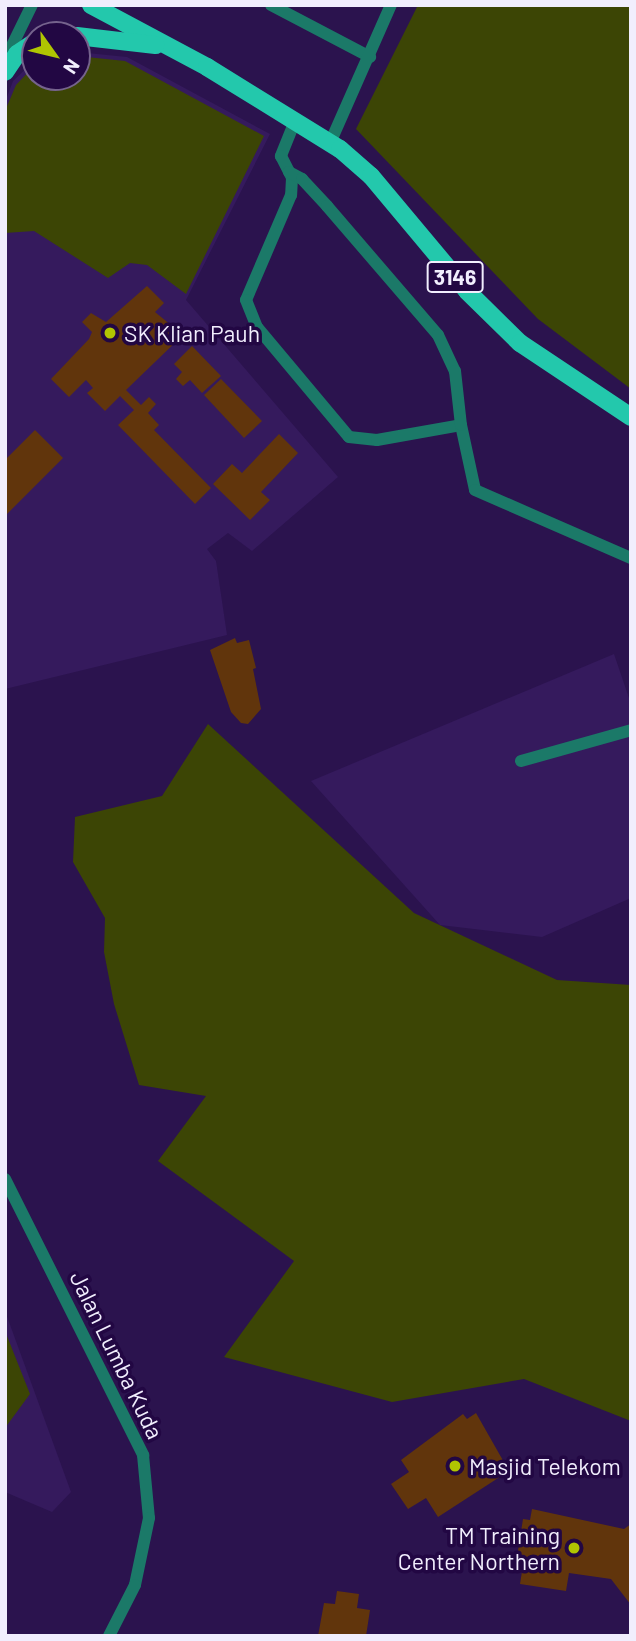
<!DOCTYPE html>
<html>
<head>
<meta charset="utf-8">
<style>
	body { margin:0 }
	#map { position:relative; width:636px; height:1641px; overflow:hidden; background:#2b134e; font-family:Barlow,sans-serif }
	div>[style] { position:absolute }
	[style*='--x'] { left:calc(var(--x)*1px); top:calc(var(--y)*1px); width:calc(var(--w)*1px); rotate:calc(var(--a)*1deg) }
	.built>* { inset:0; background:#351a5d }
	.green>* { inset:0; background:#3c4505 }
	.building>* { inset:0; background:#61350c }
	.minor>* { height:12px; margin:-6px; padding:0 6px; transform-origin:6px; border-radius:6px; background:#1b7968 }
	.primary>* { height:18px; margin:-9px; padding:0 9px; transform-origin:9px; border-radius:9px; background:#23c8ac }
	.dots>* { width:19px; height:19px; translate:-50% -50%; box-sizing:border-box; border:4px solid #220743; border-radius:50% }
	span { translate:-50% -50%; white-space:nowrap; text-align:center; line-height:1.15; -webkit-text-stroke:7px #220743; paint-order:stroke }
	.shield-label span { padding:2px 5px; background:#220743; border:2px solid; border-radius:5px; -webkit-text-stroke-width:0 }
	.shield-label { font-size:21px; color:#f1eefd; font-weight:700 }
	.poi-label { font-size:23px; color:#f1eefd }
	.left { translate:0 -50%; text-align:left }
	.right { translate:-100% -50%; text-align:right }
	.street-label { font-size:23px; color:#f1eefd }
	.frame { position:absolute; inset:0; border:7px solid #f1eefd; pointer-events:none }
	.north { position:absolute; left:21px; top:21px; width:70px; height:70px; box-sizing:border-box; background:#220743; border:2px solid #75638d; border-radius:50%; rotate:124deg; font-size:19px; font-weight:700; line-height:28px; text-align:center; color:#f1eefd }
	.north::after { content:''; display:block; margin:auto; width:24px; height:32px; background:#b0c502; clip-path:polygon(50% 0,100% 100%,50% 72%,0 100%) }
</style>
</head>
<body>
<div id="map">
	<div class="built">
		<i style="clip-path:polygon(77px 52px,127px 57px,270px 134px,186px 300px,338px 477px,252px 551px,228px 533px,207px 549px,216px 561px,227px 635px,5px 689px,5px 102px,13px 81px,35px 60px,35px 77px,77px 77px)"></i>
		<i style="clip-path:polygon(614px 654px,631px 704px,631px 898px,542px 937px,440px 925px,311px 781px)"></i>
		<i style="clip-path:polygon(5px 1311px,71px 1492px,52px 1512px,5px 1492px)"></i>
	</div>
	<div class="green">
		<i style="clip-path:polygon(418px 5px,631px 5px,631px 389px,538px 319px,356px 129px)"></i>
		<i style="clip-path:polygon(77px 56px,125px 61px,264px 136px,186px 294px,147px 265px,130px 263px,108px 278px,34px 231px,5px 233px,5px 111px,16px 85px,35px 65px,35px 77px,77px 77px)"></i>
		<i style="clip-path:polygon(208px 724px,414px 913px,557px 980px,631px 985px,631px 1421px,524px 1379px,392px 1402px,224px 1357px,294px 1261px,158px 1161px,206px 1096px,139px 1085px,114px 1004px,104px 952px,105px 918px,73px 862px,75px 817px,162px 796px)"></i>
		<i style="clip-path:polygon(5px 1331px,30px 1394px,5px 1428px)"></i>
	</div>
	<div class="building">
		<i style="clip-path:polygon(147px 286px,164px 303px,155px 312px,183px 335px,126px 390px,141px 405px,149px 397px,156px 404px,148px 413px,159px 425px,154px 430px,211px 488px,195px 504px,118px 425px,134px 410px,120px 396px,105px 411px,87px 393px,93px 388px,86px 380px,69px 397px,51px 379px,89px 339px,92px 332px,82px 322px,91px 313px,106px 322px)"></i>
		<i style="clip-path:polygon(192px 346px,221px 376px,202px 393px,190px 380px,183px 386px,176px 379px,182px 372px,174px 364px)"></i>
		<i style="clip-path:polygon(221px 379px,262px 421px,244px 438px,204px 395px)"></i>
		<i style="clip-path:polygon(35px 430px,63px 458px,5px 516px,5px 460px)"></i>
		<i style="clip-path:polygon(279px 434px,298px 453px,261px 492px,270px 500px,250px 520px,213px 484px,232px 464px,242px 473px)"></i>
		<i style="clip-path:polygon(235px 638px,237px 643px,249px 640px,256px 668px,253px 669px,261px 709px,248px 724px,241px 723px,231px 712px,210px 650px)"></i>
		<i style="clip-path:polygon(476px 1413px,509px 1471px,438px 1517px,426px 1498px,408px 1509px,391px 1484px,409px 1472px,401px 1460px,463px 1414px,467px 1419px)"></i>
		<i style="clip-path:polygon(532px 1509px,624px 1529px,631px 1524px,631px 1605px,611px 1579px,569px 1573px,566px 1591px,520px 1584px,524px 1559px,517px 1557px,523px 1519px,530px 1520px)"></i>
		<i style="clip-path:polygon(337px 1591px,359px 1594px,357px 1608px,370px 1610px,366px 1636px,318px 1636px,324px 1603px,335px 1604px)"></i>
	</div>
	<div class="minor">
		<i style="--x:271;--y:5;--w:112;--a:27.7"></i>
		<i style="--x:5;--y:60;--w:61;--a:-63.9"></i>
		<i style="--x:295;--y:121;--w:38;--a:112"></i>
		<i style="--x:281;--y:156;--w:25;--a:63"></i>
		<i style="--x:292;--y:178;--w:17;--a:93"></i>
		<i style="--x:291;--y:195;--w:114;--a:113.2"></i>
		<i style="--x:246;--y:300;--w:29;--a:68"></i>
		<i style="--x:257;--y:327;--w:143;--a:50.1"></i>
		<i style="--x:349;--y:437;--w:28;--a:6"></i>
		<i style="--x:377;--y:440;--w:85;--a:-10.1"></i>
		<i style="--x:461;--y:425;--w:66;--a:77.8"></i>
		<i style="--x:475;--y:490;--w:170;--a:23.6"></i>
		<i style="--x:330;--y:143;--w:151;--a:-66.2"></i>
		<i style="--x:289;--y:172;--w:15;--a:28"></i>
		<i style="--x:302;--y:179;--w:37;--a:47"></i>
		<i style="--x:327;--y:206;--w:170;--a:49.3"></i>
		<i style="--x:438;--y:335;--w:40;--a:65"></i>
		<i style="--x:455;--y:371;--w:54;--a:83.7"></i>
		<i style="--x:521;--y:761;--w:114;--a:-15.7"></i>
		<i style="--x:5;--y:1179;--w:309;--a:63.4"></i>
		<i style="--x:143;--y:1455;--w:63;--a:84.6"></i>
		<i style="--x:149;--y:1518;--w:68;--a:101.8"></i>
		<i style="--x:135;--y:1585;--w:57;--a:117"></i>
	</div>
	<div class="primary">
		<i style="--x:91;--y:5;--w:132;--a:28.1"></i>
		<i style="--x:207;--y:67;--w:156;--a:31.7"></i>
		<i style="--x:340;--y:149;--w:41;--a:41.1"></i>
		<i style="--x:371;--y:176;--w:150;--a:50.1"></i>
		<i style="--x:467;--y:291;--w:74;--a:44.5"></i>
		<i style="--x:520;--y:343;--w:133;--a:33.7"></i>
		<i style="--x:77;--y:36;--w:79;--a:6.6"></i>
		<i style="--x:5;--y:72;--w:22;--a:-56"></i>
		<i style="--x:17;--y:54;--w:22;--a:-34"></i>
	</div>
	<div class="dots">
		<i style="left:110px;top:333px;background:#b0c502"></i>
		<i style="left:455px;top:1466px;background:#b0c502"></i>
		<i style="left:574px;top:1548px;background:#b0c502"></i>
	</div>
	<div class="shield-label">
		<span style="left:455px;top:277px">3146</span>
	</div>
	<div class="poi-label">
		<span class="left" style="left:124px;top:333px">SK Klian Pauh</span>
		<span class="left" style="left:469px;top:1466px">Masjid Telekom</span>
		<span class="right" style="left:560px;top:1548px">TM Training<br>Center Northern</span>
	</div>
	<div class="street-label">
		<span style="left:117px;top:1355px;rotate:64deg">Jalan Lumba Kuda</span>
	</div>
	<div class="frame"></div>
	<div class="north">N</div>
</div>
</body>
</html>
